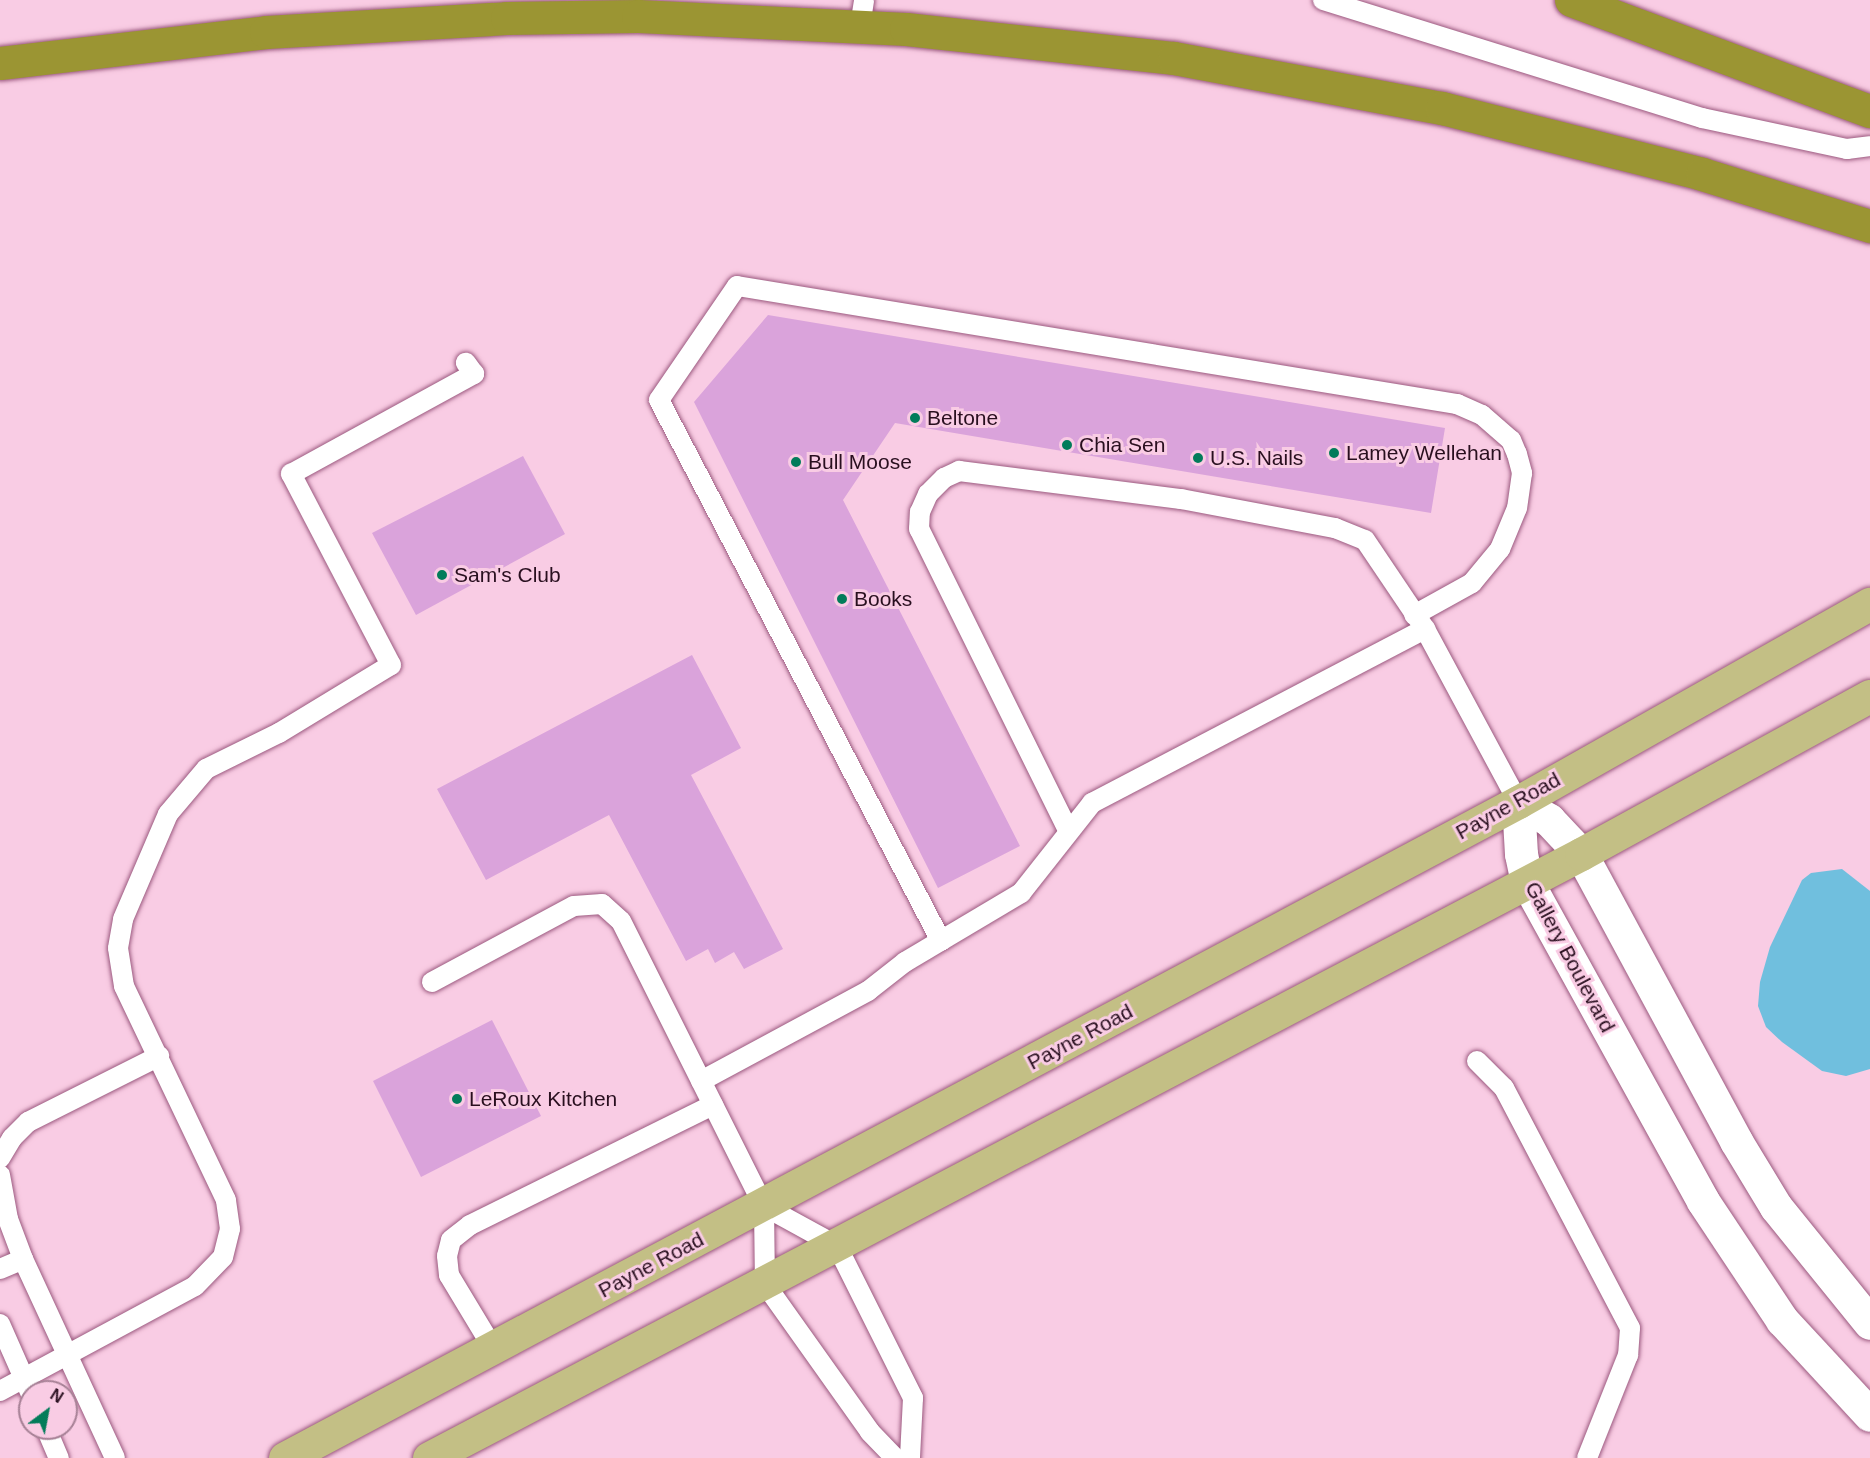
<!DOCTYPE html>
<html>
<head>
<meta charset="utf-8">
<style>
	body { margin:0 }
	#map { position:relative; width:1870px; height:1458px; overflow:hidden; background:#f9cce4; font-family:Helvetica,sans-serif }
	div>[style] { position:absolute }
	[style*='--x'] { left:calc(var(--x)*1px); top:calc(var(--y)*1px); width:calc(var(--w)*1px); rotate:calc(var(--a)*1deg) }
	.water>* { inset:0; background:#70bfde }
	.building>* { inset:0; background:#daa3db }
	.roads { filter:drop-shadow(0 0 2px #9b597f) drop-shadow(0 0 2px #9b597f) }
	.service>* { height:20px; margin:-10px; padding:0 10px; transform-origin:10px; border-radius:10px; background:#fff }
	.tertiary>* { height:33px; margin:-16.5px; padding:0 16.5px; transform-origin:16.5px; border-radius:16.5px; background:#fff }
	.primary>* { height:33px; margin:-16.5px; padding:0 16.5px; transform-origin:16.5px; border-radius:16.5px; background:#c3bf85 }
	.motorway>* { height:33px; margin:-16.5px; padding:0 16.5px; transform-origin:16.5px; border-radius:16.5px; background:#9b9533 }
	.dots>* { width:16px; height:16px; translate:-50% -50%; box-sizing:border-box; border:3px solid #f9cce4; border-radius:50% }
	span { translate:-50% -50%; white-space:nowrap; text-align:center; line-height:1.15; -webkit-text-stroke:6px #f9cce4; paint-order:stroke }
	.poi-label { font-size:21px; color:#290f1f }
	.left { translate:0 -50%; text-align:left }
	.street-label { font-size:21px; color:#290f1f }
	.north { position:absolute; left:18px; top:1380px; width:60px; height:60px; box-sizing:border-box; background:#f9cce4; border:2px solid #a68095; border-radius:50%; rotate:32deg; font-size:16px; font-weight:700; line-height:24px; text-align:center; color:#290f1f }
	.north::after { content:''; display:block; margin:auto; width:21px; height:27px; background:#027c5a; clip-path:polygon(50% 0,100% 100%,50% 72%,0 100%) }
</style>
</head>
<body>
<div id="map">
	<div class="water">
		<i style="clip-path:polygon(1842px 869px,1870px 891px,1870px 1069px,1846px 1076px,1822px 1071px,1782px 1042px,1766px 1027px,1758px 1006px,1760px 982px,1770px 947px,1802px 880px,1811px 873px)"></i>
	</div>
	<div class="building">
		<i style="clip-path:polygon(768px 315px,1445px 428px,1431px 513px,895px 423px,843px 500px,1020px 846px,938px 888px,694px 402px)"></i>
		<i style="clip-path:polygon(523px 456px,565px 534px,416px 615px,372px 533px)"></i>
		<i style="clip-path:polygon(692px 655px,741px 748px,691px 775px,783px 949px,744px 969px,734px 952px,715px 963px,708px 949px,686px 961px,609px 815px,486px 880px,437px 789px)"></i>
		<i style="clip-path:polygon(492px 1020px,541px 1116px,421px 1177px,373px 1081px)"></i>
	</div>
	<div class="roads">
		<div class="service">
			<i style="--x:1323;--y:0;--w:397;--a:17.3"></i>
			<i style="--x:1702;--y:118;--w:148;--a:12.1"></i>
			<i style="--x:1847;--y:149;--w:23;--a:-7"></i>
			<i style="--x:860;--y:26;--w:26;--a:-81"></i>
			<i style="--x:1068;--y:830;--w:336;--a:-116.3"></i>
			<i style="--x:919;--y:529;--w:17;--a:-87"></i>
			<i style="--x:920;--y:512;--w:20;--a:-66"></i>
			<i style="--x:928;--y:494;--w:23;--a:-45"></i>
			<i style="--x:944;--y:478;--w:17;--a:-25"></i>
			<i style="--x:959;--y:471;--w:224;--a:7.2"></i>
			<i style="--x:1181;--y:499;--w:157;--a:10.7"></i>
			<i style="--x:1335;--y:528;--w:32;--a:22"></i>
			<i style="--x:1365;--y:540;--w:107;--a:56"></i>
			<i style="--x:1425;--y:629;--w:196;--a:61.7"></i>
			<i style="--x:941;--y:941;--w:610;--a:-117.53"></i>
			<i style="--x:659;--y:400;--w:138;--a:-55.6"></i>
			<i style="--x:737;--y:286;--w:730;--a:9.31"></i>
			<i style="--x:1457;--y:404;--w:27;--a:24"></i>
			<i style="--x:1482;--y:415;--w:38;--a:41"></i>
			<i style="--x:1511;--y:440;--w:15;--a:67"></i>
			<i style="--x:1517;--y:454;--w:20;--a:75"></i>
			<i style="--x:1522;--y:473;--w:35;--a:98"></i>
			<i style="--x:1517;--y:508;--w:44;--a:112.5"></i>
			<i style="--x:1500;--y:549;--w:44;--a:129.5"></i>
			<i style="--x:1472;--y:583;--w:66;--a:151.1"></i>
			<i style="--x:432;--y:982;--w:161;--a:-28.2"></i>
			<i style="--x:574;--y:906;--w:28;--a:-4"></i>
			<i style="--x:602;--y:904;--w:25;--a:42"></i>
			<i style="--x:621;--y:921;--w:319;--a:63.4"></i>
			<i style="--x:764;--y:1206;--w:78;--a:89.3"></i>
			<i style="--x:765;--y:1284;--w:181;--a:54.6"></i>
			<i style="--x:870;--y:1432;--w:36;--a:46"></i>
			<i style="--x:1477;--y:1061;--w:38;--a:45"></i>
			<i style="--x:1504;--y:1088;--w:271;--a:62.3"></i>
			<i style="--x:1630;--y:1328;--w:27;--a:94"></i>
			<i style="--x:1628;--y:1355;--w:111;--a:111.7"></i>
			<i style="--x:701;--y:1081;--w:190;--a:-28.3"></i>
			<i style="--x:868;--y:991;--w:47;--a:-38.1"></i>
			<i style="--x:905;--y:962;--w:135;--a:-30.7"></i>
			<i style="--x:1021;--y:893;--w:115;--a:-51.7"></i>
			<i style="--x:1092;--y:803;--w:376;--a:-27.6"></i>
			<i style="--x:0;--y:1158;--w:23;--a:-59"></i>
			<i style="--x:12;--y:1138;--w:23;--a:-45"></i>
			<i style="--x:28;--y:1122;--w:147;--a:-26.7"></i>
			<i style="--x:0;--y:1175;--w:45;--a:79.7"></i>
			<i style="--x:8;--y:1219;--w:43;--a:69.4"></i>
			<i style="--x:23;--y:1259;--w:219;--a:65.2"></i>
			<i style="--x:764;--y:1206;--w:83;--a:28.7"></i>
			<i style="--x:837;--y:1246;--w:170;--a:63.4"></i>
			<i style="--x:913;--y:1398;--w:60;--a:92.9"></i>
			<i style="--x:0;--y:1269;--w:25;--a:-23"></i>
			<i style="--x:0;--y:1324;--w:74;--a:66.2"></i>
			<i style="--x:493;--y:1348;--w:85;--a:-121.1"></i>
			<i style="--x:449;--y:1275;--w:19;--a:-96"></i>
			<i style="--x:447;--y:1256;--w:16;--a:-76"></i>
			<i style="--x:451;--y:1240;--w:24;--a:-38"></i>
			<i style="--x:470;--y:1225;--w:271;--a:-26.3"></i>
			<i style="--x:0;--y:1391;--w:221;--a:-28.3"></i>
			<i style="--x:195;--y:1286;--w:40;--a:-46"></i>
			<i style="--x:223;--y:1257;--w:29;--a:-76"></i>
			<i style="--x:230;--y:1229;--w:29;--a:-98"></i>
			<i style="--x:226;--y:1200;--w:237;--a:-115.5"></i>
			<i style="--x:124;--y:986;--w:38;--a:-99"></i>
			<i style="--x:118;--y:948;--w:29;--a:-80"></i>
			<i style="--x:123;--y:919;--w:114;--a:-66.8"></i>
			<i style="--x:168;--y:814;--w:59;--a:-49.8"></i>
			<i style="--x:206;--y:769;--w:81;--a:-26.3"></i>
			<i style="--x:279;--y:733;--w:131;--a:-31.3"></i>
			<i style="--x:391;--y:665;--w:216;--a:-117.6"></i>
			<i style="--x:291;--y:474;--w:209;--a:-28.7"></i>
			<i style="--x:474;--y:374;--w:14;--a:-126"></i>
			<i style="--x:46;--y:1428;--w:33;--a:67"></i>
		</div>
		<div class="tertiary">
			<i style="--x:1518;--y:802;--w:52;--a:86.7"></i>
			<i style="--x:1521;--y:854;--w:29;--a:78"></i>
			<i style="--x:1527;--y:882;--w:364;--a:61.1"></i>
			<i style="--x:1703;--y:1201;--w:143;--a:56.4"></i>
			<i style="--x:1782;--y:1320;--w:129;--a:47.2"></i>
			<i style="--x:1518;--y:802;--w:36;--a:30"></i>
			<i style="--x:1549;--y:820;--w:47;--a:46.7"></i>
			<i style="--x:1581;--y:854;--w:326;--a:61.6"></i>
			<i style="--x:1736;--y:1141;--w:77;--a:58.8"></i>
			<i style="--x:1776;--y:1207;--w:149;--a:51"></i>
		</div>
		<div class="primary">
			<i style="--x:285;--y:1458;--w:1397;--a:-28.01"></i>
			<i style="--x:1518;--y:802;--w:404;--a:-29.4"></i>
			<i style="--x:429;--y:1458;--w:1301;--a:-27.67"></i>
			<i style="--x:1581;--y:854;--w:329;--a:-28.7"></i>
		</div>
		<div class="motorway">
			<i style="--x:1571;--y:0;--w:319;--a:20.4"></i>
			<i style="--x:0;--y:63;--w:268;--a:-6.6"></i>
			<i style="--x:266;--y:32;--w:241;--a:-3.3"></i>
			<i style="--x:507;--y:18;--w:131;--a:-0.9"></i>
			<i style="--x:638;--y:16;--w:268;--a:2.8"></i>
			<i style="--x:906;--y:29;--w:270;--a:6.2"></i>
			<i style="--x:1174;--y:58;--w:273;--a:10.6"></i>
			<i style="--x:1442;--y:108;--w:268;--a:14.2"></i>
			<i style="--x:1702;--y:174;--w:176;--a:17.2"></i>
		</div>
	</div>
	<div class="dots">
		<i style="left:915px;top:418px;background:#027c5a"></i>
		<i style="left:1067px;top:445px;background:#027c5a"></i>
		<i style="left:1334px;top:453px;background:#027c5a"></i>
		<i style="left:1198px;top:458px;background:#027c5a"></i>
		<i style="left:796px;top:462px;background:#027c5a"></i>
		<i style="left:442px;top:575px;background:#027c5a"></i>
		<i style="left:842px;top:599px;background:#027c5a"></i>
		<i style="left:457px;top:1099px;background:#027c5a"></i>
	</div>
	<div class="poi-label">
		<span class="left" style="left:927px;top:418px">Beltone</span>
		<span class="left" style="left:1079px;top:445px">Chia Sen</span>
		<span class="left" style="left:1346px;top:453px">Lamey Wellehan</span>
		<span class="left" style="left:1210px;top:458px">U.S. Nails</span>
		<span class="left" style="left:808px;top:462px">Bull Moose</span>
		<span class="left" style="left:454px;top:575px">Sam's Club</span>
		<span class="left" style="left:854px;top:599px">Books</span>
		<span class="left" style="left:469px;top:1099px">LeRoux Kitchen</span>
	</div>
	<div class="street-label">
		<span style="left:1508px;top:806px;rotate:-29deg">Payne Road</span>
		<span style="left:1570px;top:957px;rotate:62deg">Gallery Boulevard</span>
		<span style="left:1080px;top:1037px;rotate:-28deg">Payne Road</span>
		<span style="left:651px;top:1265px;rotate:-28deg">Payne Road</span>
	</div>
	<div class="north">N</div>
</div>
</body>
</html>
